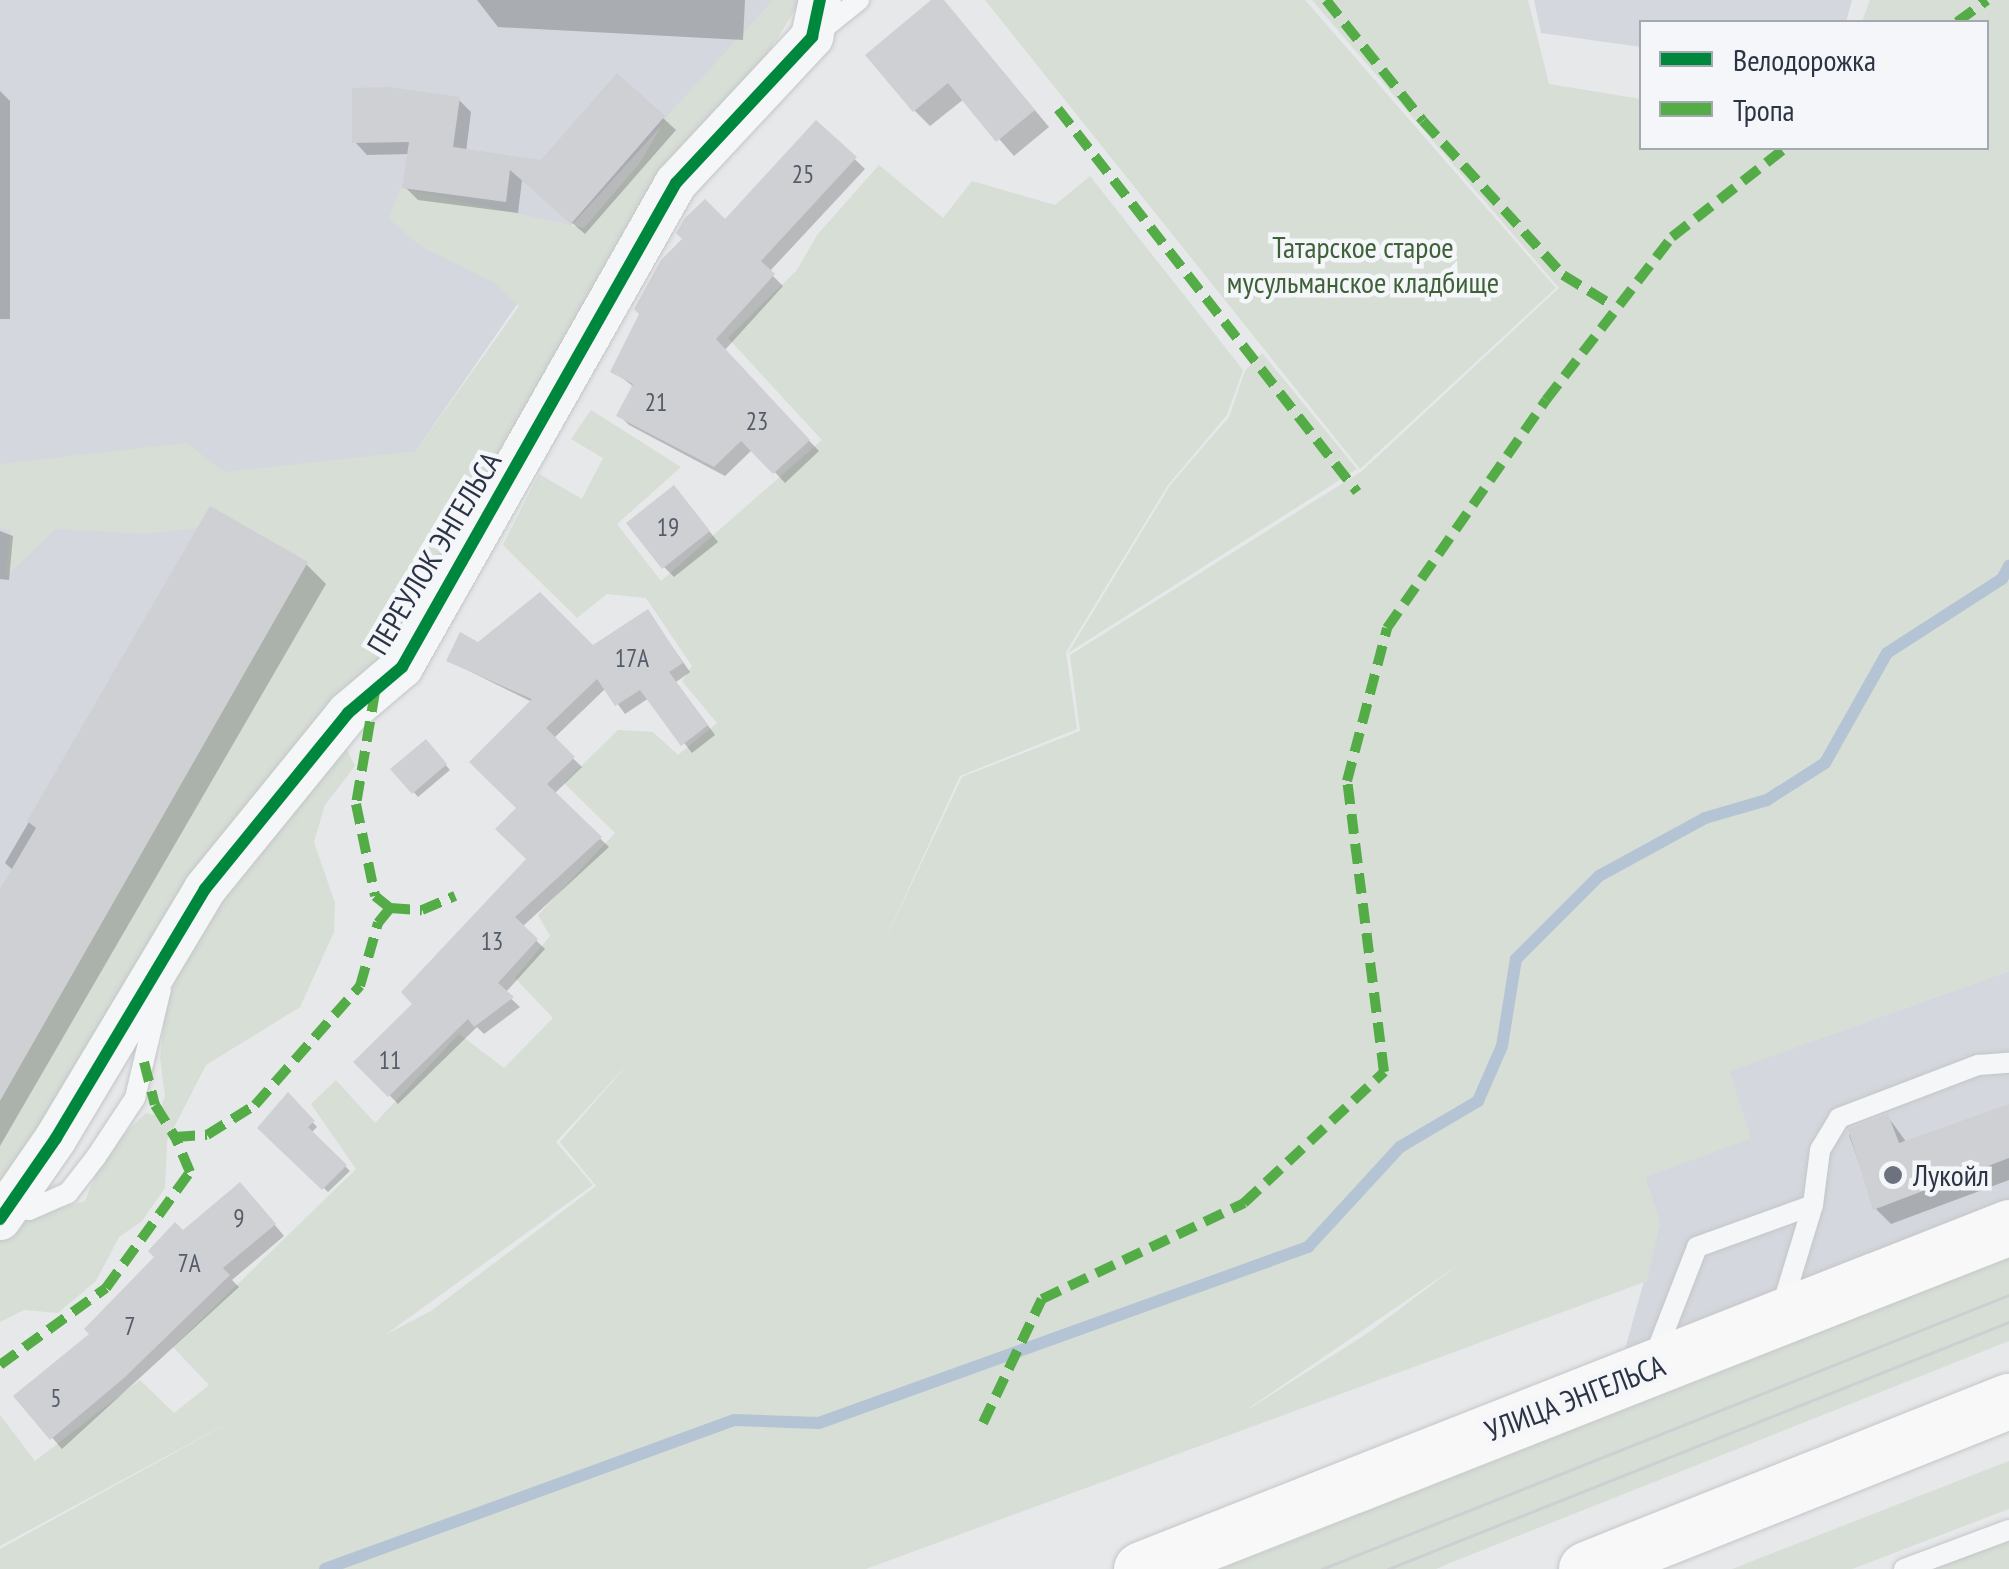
<!DOCTYPE html>
<html>
<head>
<meta charset="utf-8">
<style>
	body { margin:0 }
	#map { position:relative; width:2009px; height:1569px; overflow:hidden; background:#e6e8ea; font-family:"PT Sans Narrow",sans-serif }
	div>[style] { position:absolute }
	[style*='--x'] { left:calc(var(--x)*1px); top:calc(var(--y)*1px); width:calc(var(--w)*1px); rotate:calc(var(--a)*1deg) }
	.built>* { inset:0; background:#d4d7dd }
	.green>* { inset:0; background:#d6ded6 }
	.shadow>* { inset:0; background:#0003 }
	.stream>* { height:12px; margin:-6px; padding:0 6px; transform-origin:6px; border-radius:6px; background:#b4c4d5 }
	.building>* { inset:0; background:#ced0d3 }
	.roads { filter:drop-shadow(0 0 2px #c4c6c8) drop-shadow(0 0 2px #c4c6c8) }
	.lane>* { height:20px; margin:-10px; padding:0 10px; transform-origin:10px; border-radius:10px; background:#f5f6f7 }
	.street>* { height:42px; margin:-21px; padding:0 21px; transform-origin:21px; border-radius:21px; background:#f5f6f7 }
	.primary>* { height:55px; margin:-27.5px; padding:0 27.5px; transform-origin:27.5px; border-radius:27.5px; background:#f8f8f8 }
	.tram>* { height:2.5px; margin:-1.25px; padding:0 1.25px; transform-origin:1.25px; border-radius:1.25px; background:#cecfd2 }
	.quiet>* { height:10px; margin-top:-5px; transform-origin:0; background:repeating-linear-gradient(90deg,#54ac47 0 20px,transparent 0 30px) }
	.cycleway>* { height:12px; margin:-6px; padding:0 6px; transform-origin:6px; border-radius:6px; background:#00873e }
	.dots>* { width:28px; height:28px; translate:-50% -50%; box-sizing:border-box; border:5px solid #f4f6f9; border-radius:50% }
	span { translate:-50% -50%; white-space:nowrap; text-align:center; line-height:1.15; -webkit-text-stroke:9px #f4f6f9; paint-order:stroke }
	.number-label { font-size:25px; color:#545c69 }
	.number-label span { -webkit-text-stroke-width:0 }
	.park-label { font-size:30px; color:#3f6138 }
	.street-label { font-size:30px; color:#2b3445 }
	.poi-label { font-size:30px; color:#2b3445 }
	.left { translate:0 -50%; text-align:left }
	.legend { position:absolute; left:1639px; top:20px; width:350px; height:130px; box-sizing:border-box; background:#f4f6f9; border:2px solid #a4a8b1; margin:0; padding:12px 18px; list-style:none; font-size:30px; color:#2b3445 }
	.legend li { display:flex; align-items:center; gap:20px; height:50px }
	.legend b { width:50px; border:2px solid #a4a8b1 }
</style>
</head>
<body>
<div id="map">
	<div class="built">
		<i style="clip-path:polygon(0 0,775px 0,571px 226px,416px 451px,0 1103px)"></i>
		<i style="clip-path:polygon(1534px 0,1852px 0,1846px 22px,1642px 22px,1641px 47px,1541px 33px)"></i>
		<i style="clip-path:polygon(2009px 971px,2009px 1199px,1625px 1349px,1660px 1224px,1645px 1177px,1729px 1071px)"></i>
	</div>
	<div class="green">
		<i style="clip-path:polygon(773px 0,801px 0,410px 628px,0 1196px,0 1101px,308px 562px,198px 528px,145px 534px,55px 529px,6px 577px,10px 530px,0 528px,0 464px,186px 443px,225px 472px,416px 451px,519px 306px,496px 284px,422px 247px,389px 219px,400px 188px,584px 228px,639px 164px,668px 115px)"></i>
		<i style="clip-path:polygon(985px 0,1305px 0,1556px 288px,1360px 469px)"></i>
		<i style="clip-path:polygon(evenodd,1312px 0,1528px 0,1549px 84px,1641px 99px,1642px 148px,1986px 148px,1986px 22px,1862px 22px,1870px 0,2009px 0,2009px 971px,1730px 1071px,1751px 1139px,1645px 1177px,1660px 1223px,1647px 1281px,866px 1569px,0 1569px,0 1549px,252px 1410px,0 1546px,0 1415px,35px 1461px,140px 1380px,174px 1413px,209px 1385px,173px 1347px,356px 1169px,311px 1104px,336px 1080px,375px 1123px,459px 1034px,504px 1068px,553px 1018px,515px 978px,550px 936px,538px 915px,615px 833px,564px 783px,618px 730px,653px 732px,678px 755px,717px 723px,682px 681px,692px 666px,646px 598px,607px 594px,577px 618px,503px 545px,539px 474px,582px 499px,603px 458px,571px 439px,591px 410px,681px 467px,617px 524px,661px 581px,822px 440px,728px 338px,797px 270px,817px 235px,879px 165px,943px 218px,972px 181px,1055px 205px,1090px 176px,1243px 370px,1227px 415px,1168px 485px,1066px 652px,1077px 729px,960px 776px,879px 953px,962px 777px,1080px 731px,1070px 655px,1362px 471px,1559px 288px,1312px 0,633px 1058px,560px 1142px,596px 1186px,431px 1311px,385px 1335px,593px 1185px,556px 1142px,633px 1058px,1312px 0,1458px 1265px,1368px 1333px,1249px 1409px,1249px 1408px,1458px 1265px)"></i>
		<i style="clip-path:polygon(1262px 353px,1357px 469px,1068px 653px,1171px 484px,1229px 417px,1245px 371px)"></i>
		<i style="clip-path:polygon(344px 744px,355px 766px,325px 805px,314px 842px,335px 903px,334px 932px,300px 1007px,206px 1065px,167px 1141px,165px 1188px,142px 1221px,119px 1237px,96px 1281px,58px 1313px,24px 1310px,0 1322px,0 1240px,21px 1219px,85px 1201px,104px 1154px,146px 1113px,158px 1116px,165px 1096px,160px 1058px,166px 1007px,192px 935px)"></i>
		<i style="clip-path:polygon(2009px 1258px,2009px 1341px,1450px 1563px,1436px 1569px,1221px 1569px)"></i>
		<i style="clip-path:polygon(2009px 1461px,2009px 1509px,1852px 1569px,1732px 1569px)"></i>
		<i style="clip-path:polygon(2009px 1541px,2009px 1569px,1935px 1569px,1937px 1567px)"></i>
	</div>
	<div class="shadow">
		<i style="clip-path:polygon(477px 0,745px 0,743px 40px,498px 27px)"></i>
		<i style="clip-path:polygon(935px 0,954px 13px,1049px 127px,1014px 156px,964px 99px,930px 126px,914px 110px)"></i>
		<i style="clip-path:polygon(0 91px,10px 101px,10px 319px,0 319px)"></i>
		<i style="clip-path:polygon(459px 100px,471px 112px,466px 152px,542px 162px,663px 118px,676px 130px,585px 234px,522px 180px,518px 213px,418px 200px,405px 187px,409px 154px,367px 155px,355px 142px)"></i>
		<i style="clip-path:polygon(817px 123px,865px 169px,769px 272px,783px 286px,724px 351px,819px 451px,785px 483px,753px 449px,725px 476px,629px 425px,619px 415px,634px 387px,613px 371px,725px 222px)"></i>
		<i style="clip-path:polygon(684px 499px,718px 542px,674px 577px,664px 567px)"></i>
		<i style="clip-path:polygon(211px 509px,306px 564px,326px 584px,0 1146px,0 895px,14px 871px,5px 863px)"></i>
		<i style="clip-path:polygon(0 531px,13px 536px,9px 580px,0 579px)"></i>
		<i style="clip-path:polygon(648px 612px,690px 672px,676px 682px,715px 735px,692px 753px,649px 698px,625px 714px,606px 688px,553px 739px,582px 767px,554px 794px,609px 847px,522px 927px,545px 949px,505px 993px,520px 1007px,484px 1034px,477px 1027px,398px 1104px,357px 1062px,416px 1004px,530px 859px,519px 808px,532px 702px,449px 661px,478px 645px,592px 648px)"></i>
		<i style="clip-path:polygon(426px 742px,450px 770px,418px 797px,394px 769px)"></i>
		<i style="clip-path:polygon(288px 1095px,317px 1127px,311px 1133px,350px 1171px,328px 1192px,261px 1127px)"></i>
		<i style="clip-path:polygon(2009px 1106px,2009px 1180px,1891px 1224px,1875px 1208px,1849px 1135px,1888px 1117px,1907px 1143px)"></i>
		<i style="clip-path:polygon(250px 1195px,284px 1236px,232px 1280px,239px 1287px,62px 1449px,17px 1397px,92px 1334px,183px 1233px)"></i>
	</div>
	<div class="stream">
		<i style="--x:325;--y:1569;--w:435;--a:-20"></i>
		<i style="--x:734;--y:1420;--w:85;--a:2"></i>
		<i style="--x:819;--y:1423;--w:520;--a:-19.79"></i>
		<i style="--x:1308;--y:1247;--w:136;--a:-47.4"></i>
		<i style="--x:1400;--y:1147;--w:91;--a:-30.5"></i>
		<i style="--x:1478;--y:1101;--w:60;--a:-66.4"></i>
		<i style="--x:1502;--y:1046;--w:88;--a:-80.9"></i>
		<i style="--x:1516;--y:959;--w:117;--a:-45"></i>
		<i style="--x:1599;--y:876;--w:121;--a:-28.7"></i>
		<i style="--x:1705;--y:818;--w:65;--a:-16.2"></i>
		<i style="--x:1767;--y:800;--w:69;--a:-32.5"></i>
		<i style="--x:1825;--y:763;--w:126;--a:-60.6"></i>
		<i style="--x:1887;--y:653;--w:137;--a:-32.8"></i>
		<i style="--x:2002;--y:579;--w:15;--a:-62"></i>
	</div>
	<div class="building">
		<i style="clip-path:polygon(931px 0,944px 0,1035px 110px,996px 142px,948px 83px,913px 112px,865px 55px)"></i>
		<i style="clip-path:polygon(617px 73px,665px 116px,571px 224px,510px 170px,506px 202px,402px 188px,409px 142px,352px 143px,352px 88px,389px 87px,460px 97px,453px 147px,541px 160px)"></i>
		<i style="clip-path:polygon(816px 120px,857px 157px,761px 261px,775px 274px,716px 339px,810px 440px,773px 474px,741px 441px,714px 467px,616px 416px,633px 384px,610px 372px,639px 314px,634px 309px,661px 260px,682px 239px,676px 233px,685px 218px,705px 199px,725px 219px)"></i>
		<i style="clip-path:polygon(674px 485px,710px 531px,662px 569px,626px 523px)"></i>
		<i style="clip-path:polygon(210px 506px,308px 562px,0 1101px,0 889px,36px 828px,27px 821px)"></i>
		<i style="clip-path:polygon(540px 592px,593px 645px,648px 609px,683px 663px,669px 672px,708px 725px,681px 746px,640px 690px,615px 706px,597px 679px,546px 728px,575px 757px,547px 784px,602px 837px,515px 917px,538px 939px,498px 983px,514px 997px,474px 1027px,468px 1019px,388px 1097px,353px 1062px,412px 1004px,401px 992px,526px 859px,495px 829px,516px 808px,469px 762px,532px 699px,446px 661px,460px 632px,478px 642px)"></i>
		<i style="clip-path:polygon(426px 739px,447px 764px,412px 794px,390px 769px)"></i>
		<i style="clip-path:polygon(288px 1092px,315px 1121px,308px 1127px,347px 1165px,322px 1190px,257px 1128px)"></i>
		<i style="clip-path:polygon(2009px 1104px,2009px 1158px,1873px 1210px,1848px 1129px,1888px 1114px,1899px 1143px)"></i>
		<i style="clip-path:polygon(240px 1182px,276px 1224px,223px 1268px,230px 1275px,124px 1378px,50px 1440px,13px 1396px,89px 1334px,84px 1329px,154px 1257px,148px 1251px,175px 1222px,183px 1230px)"></i>
	</div>
	<div class="roads">
		<div class="lane">
			<i style="--x:818;--y:33;--w:53;--a:-38.8"></i>
			<i style="--x:15;--y:1197;--w:19;--a:43"></i>
			<i style="--x:29;--y:1210;--w:43;--a:-23.6"></i>
			<i style="--x:68;--y:1193;--w:46;--a:-52.1"></i>
			<i style="--x:96;--y:1157;--w:71;--a:-56.5"></i>
			<i style="--x:135;--y:1098;--w:112;--a:-76.6"></i>
			<i style="--x:1783;--y:1303;--w:102;--a:-73"></i>
			<i style="--x:1655;--y:1355;--w:116;--a:-68.7"></i>
			<i style="--x:1697;--y:1247;--w:123;--a:-19.9"></i>
			<i style="--x:1813;--y:1205;--w:55;--a:-82.7"></i>
			<i style="--x:1820;--y:1150;--w:37;--a:-59"></i>
			<i style="--x:1839;--y:1118;--w:149;--a:-20.9"></i>
			<i style="--x:1978;--y:1065;--w:31;--a:-4"></i>
			<i style="--x:1904;--y:1569;--w:112;--a:-20.4"></i>
		</div>
		<div class="street">
			<i style="--x:0;--y:1219;--w:98;--a:-55.3"></i>
			<i style="--x:56;--y:1138;--w:290;--a:-59.1"></i>
			<i style="--x:205;--y:889;--w:227;--a:-50.9"></i>
			<i style="--x:348;--y:713;--w:71;--a:-40.4"></i>
			<i style="--x:402;--y:667;--w:556;--a:-60.49"></i>
			<i style="--x:676;--y:183;--w:200;--a:-47"></i>
			<i style="--x:812;--y:37;--w:38;--a:-78"></i>
		</div>
		<div class="primary">
			<i style="--x:1141;--y:1569;--w:933;--a:-21.5"></i>
			<i style="--x:1586;--y:1569;--w:455;--a:-21.7"></i>
		</div>
	</div>
	<div class="tram">
		<i style="--x:1322;--y:1569;--w:740;--a:-21.74"></i>
		<i style="--x:1388;--y:1569;--w:668;--a:-21.69"></i>
	</div>
	<div class="quiet">
		<i style="--x:1326;--y:0;--w:155;--a:51.3"></i>
		<i style="--x:1423;--y:121;--w:208;--a:47.7"></i>
		<i style="--x:1563;--y:275;--w:57;--a:31.5"></i>
		<i style="--x:1957;--y:22;--w:37;--a:-36"></i>
		<i style="--x:1058;--y:109;--w:486;--a:52"></i>
		<i style="--x:375;--y:692;--w:114;--a:99.6"></i>
		<i style="--x:356;--y:804;--w:94;--a:78.3"></i>
		<i style="--x:375;--y:896;--w:19;--a:39"></i>
		<i style="--x:390;--y:908;--w:32;--a:4"></i>
		<i style="--x:422;--y:910;--w:36;--a:-23"></i>
		<i style="--x:144;--y:1062;--w:44;--a:75.7"></i>
		<i style="--x:155;--y:1105;--w:38;--a:58"></i>
		<i style="--x:175;--y:1137;--w:32;--a:-4"></i>
		<i style="--x:207;--y:1135;--w:57;--a:-32"></i>
		<i style="--x:255;--y:1105;--w:159;--a:-48.6"></i>
		<i style="--x:360;--y:986;--w:66;--a:-74.1"></i>
		<i style="--x:378;--y:923;--w:19;--a:-51"></i>
		<i style="--x:0;--y:1365;--w:131;--a:-36"></i>
		<i style="--x:106;--y:1288;--w:143;--a:-54.1"></i>
		<i style="--x:190;--y:1172;--w:38;--a:-113"></i>
		<i style="--x:983;--y:1423;--w:137;--a:-64.6"></i>
		<i style="--x:1042;--y:1299;--w:224;--a:-25.4"></i>
		<i style="--x:1244;--y:1203;--w:192;--a:-43.1"></i>
		<i style="--x:1384;--y:1072;--w:293;--a:-97.2"></i>
		<i style="--x:1347;--y:781;--w:158;--a:-75.3"></i>
		<i style="--x:1387;--y:628;--w:278;--a:-55.1"></i>
		<i style="--x:1546;--y:400;--w:206;--a:-52.3"></i>
		<i style="--x:1672;--y:237;--w:144;--a:-38.2"></i>
	</div>
	<div class="cycleway">
		<i style="--x:0;--y:1219;--w:98;--a:-55.3"></i>
		<i style="--x:56;--y:1138;--w:290;--a:-59.1"></i>
		<i style="--x:205;--y:889;--w:227;--a:-50.9"></i>
		<i style="--x:348;--y:713;--w:71;--a:-40.4"></i>
		<i style="--x:402;--y:667;--w:556;--a:-60.49"></i>
		<i style="--x:676;--y:183;--w:200;--a:-47"></i>
		<i style="--x:812;--y:37;--w:38;--a:-78"></i>
	</div>
	<div class="dots">
		<i style="left:1893px;top:1175px;background:#6c737f"></i>
	</div>
	<div class="number-label">
		<span style="left:803px;top:174px">25</span>
		<span style="left:656px;top:402px">21</span>
		<span style="left:757px;top:421px">23</span>
		<span style="left:668px;top:527px">19</span>
		<span style="left:632px;top:658px">17А</span>
		<span style="left:492px;top:941px">13</span>
		<span style="left:390px;top:1060px">11</span>
		<span style="left:239px;top:1218px">9</span>
		<span style="left:189px;top:1263px">7А</span>
		<span style="left:130px;top:1326px">7</span>
		<span style="left:56px;top:1398px">5</span>
	</div>
	<div class="park-label">
		<span style="left:1363px;top:264px">Татарское старое<br>мусульманское кладбище</span>
	</div>
	<div class="street-label">
		<span style="left:434px;top:553px;rotate:-59deg">ПЕРЕУЛОК ЭНГЕЛЬСА</span>
		<span style="left:1575px;top:1398px;rotate:-21deg">УЛИЦА ЭНГЕЛЬСА</span>
	</div>
	<div class="poi-label">
		<span class="left" style="left:1913px;top:1175px">Лукойл</span>
	</div>
	<ul class="legend">
	<li><b style="height:12px;background:#00873e"></b>Велодорожка</li>
	<li><b style="height:12px;background:#54ac47"></b>Тропа</li>
	</ul>
</div>
</body>
</html>
